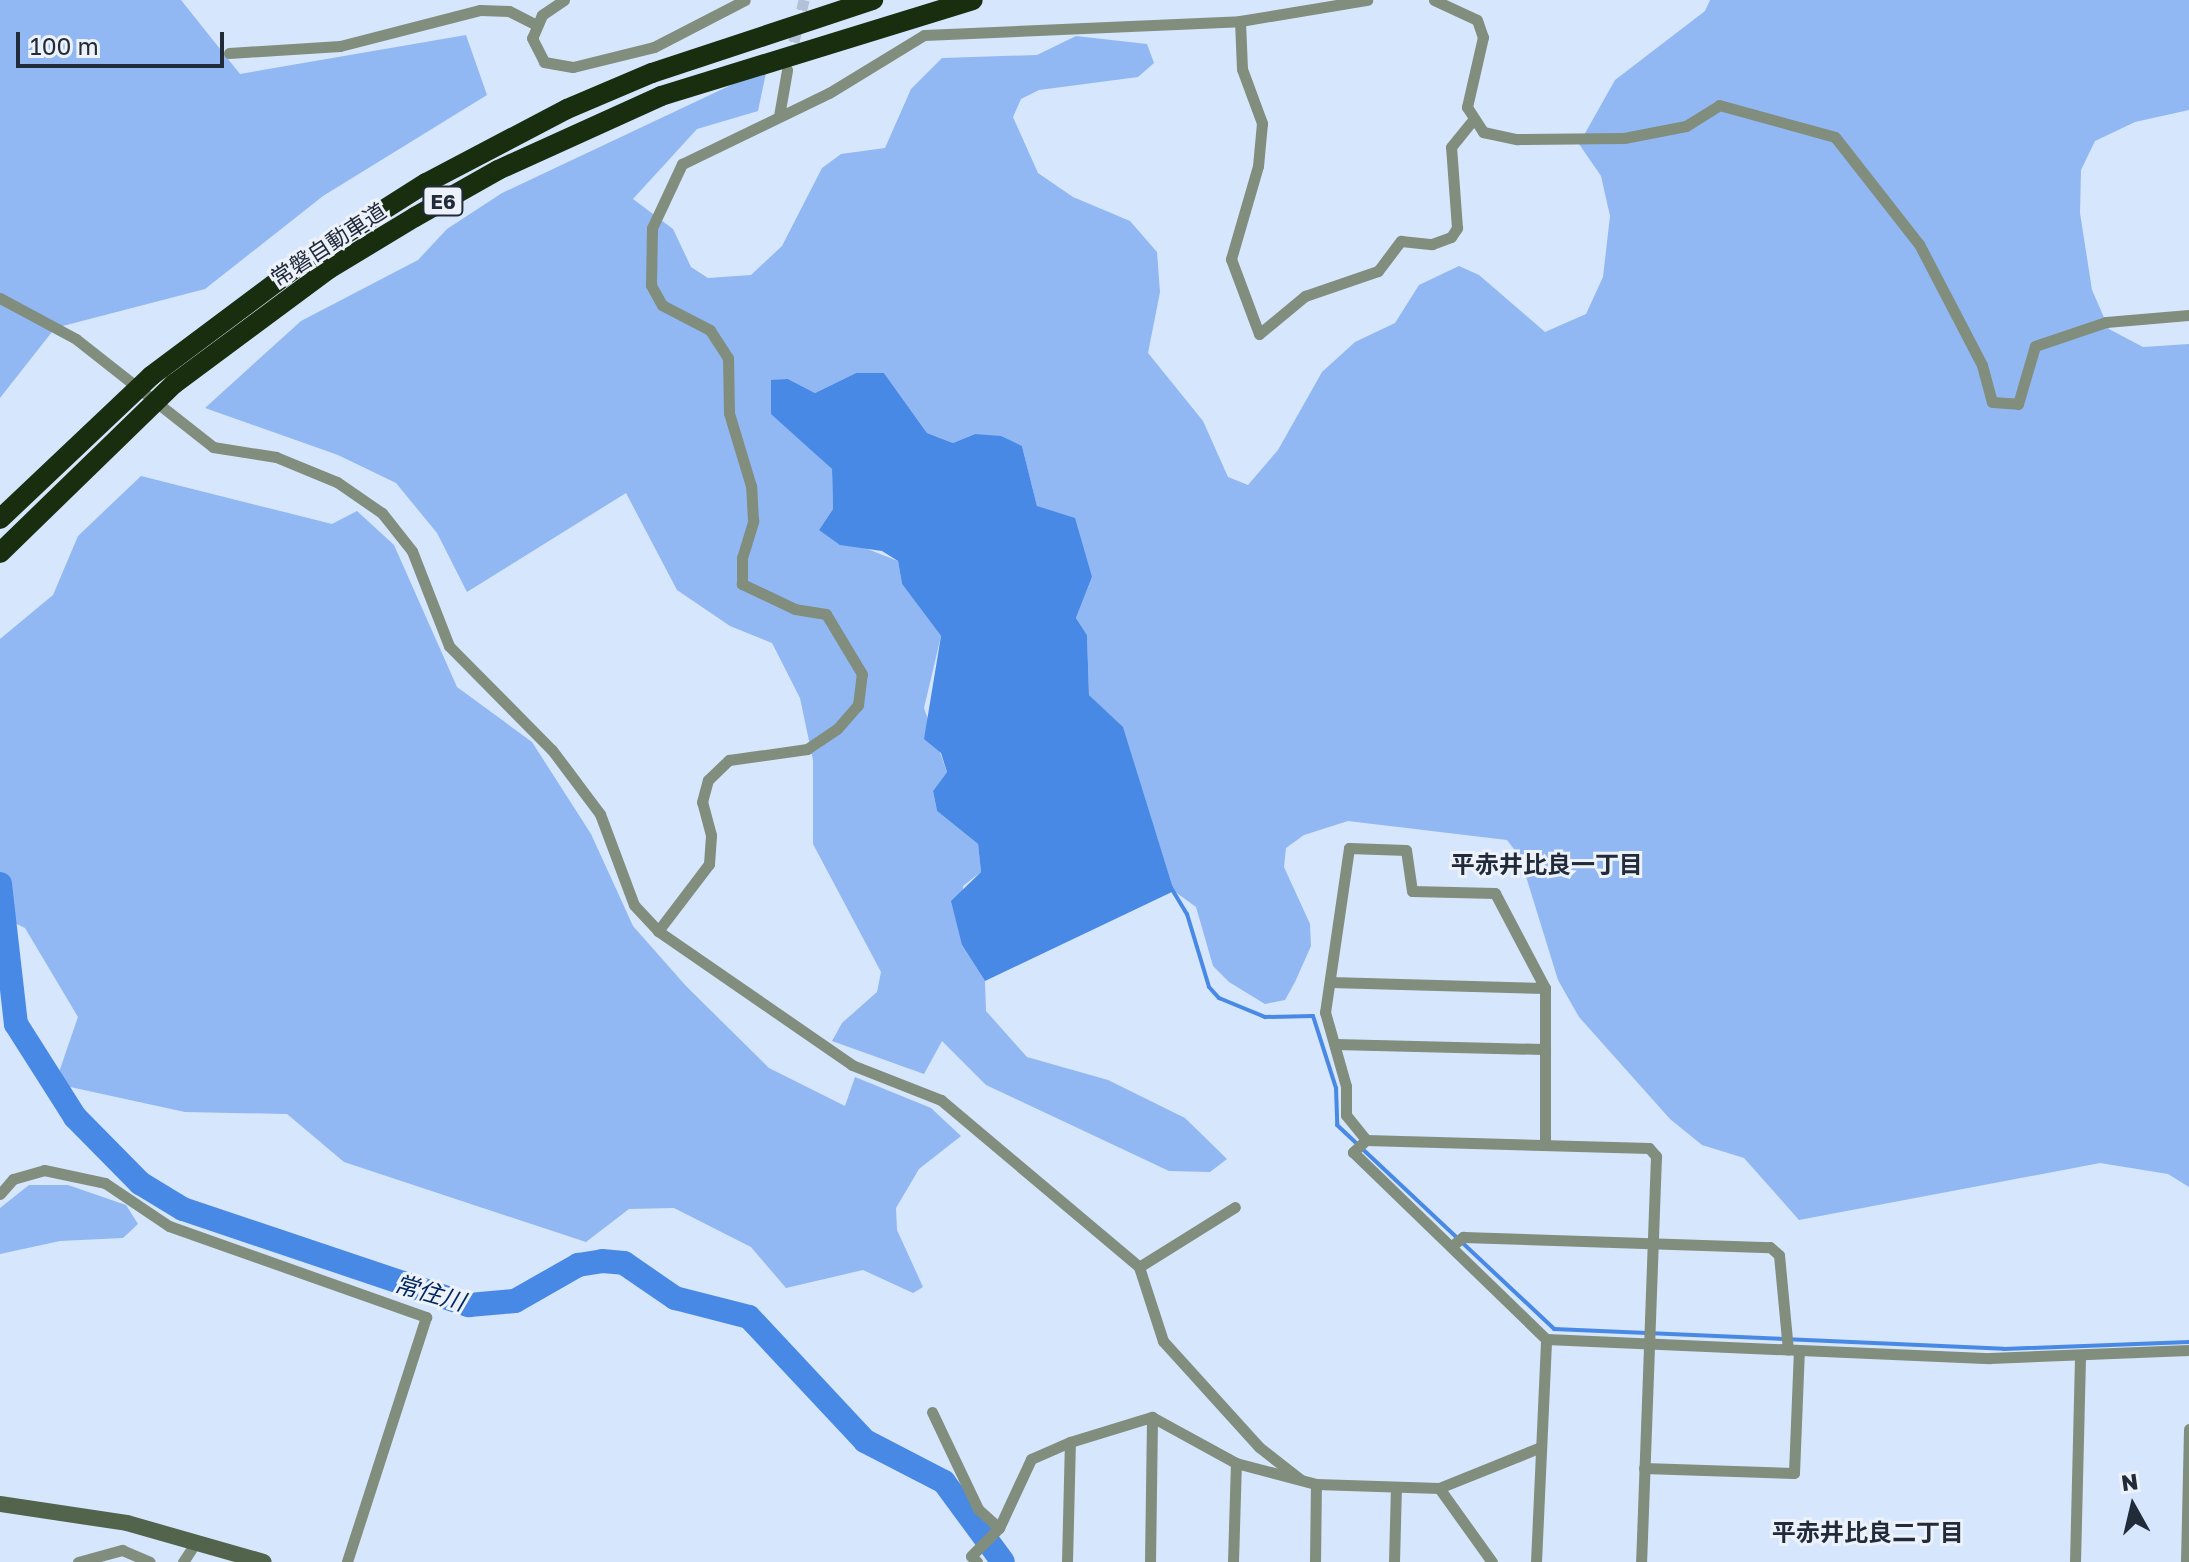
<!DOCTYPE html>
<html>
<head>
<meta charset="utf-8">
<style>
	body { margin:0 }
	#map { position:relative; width:2189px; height:1562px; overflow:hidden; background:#d6e6fd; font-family:"Golos Text","Noto Sans JP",sans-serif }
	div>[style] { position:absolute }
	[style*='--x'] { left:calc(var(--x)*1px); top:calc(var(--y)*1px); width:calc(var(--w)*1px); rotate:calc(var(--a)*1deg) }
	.forest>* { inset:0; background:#91b8f2 }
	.water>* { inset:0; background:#4989e6 }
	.stream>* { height:4px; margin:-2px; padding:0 2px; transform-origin:2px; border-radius:2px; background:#4989e6 }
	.river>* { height:24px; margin:-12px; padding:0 12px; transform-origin:12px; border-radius:12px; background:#4989e6 }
	.street-tunnel>* { height:11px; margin-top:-5.5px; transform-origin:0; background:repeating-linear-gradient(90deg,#b2c1d6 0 11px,transparent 0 16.5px) }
	.street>* { height:11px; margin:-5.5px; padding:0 5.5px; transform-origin:5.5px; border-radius:5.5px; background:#818d7d }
	.secondary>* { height:16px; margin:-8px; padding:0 8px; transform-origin:8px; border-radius:8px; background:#53644d }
	.highway>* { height:20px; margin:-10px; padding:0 10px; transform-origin:10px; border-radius:10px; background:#182e0f }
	span { translate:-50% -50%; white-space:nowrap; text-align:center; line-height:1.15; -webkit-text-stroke:6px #edf2fa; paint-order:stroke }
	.shield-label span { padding:2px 6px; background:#edf2fa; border:2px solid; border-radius:6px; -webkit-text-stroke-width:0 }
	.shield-label { font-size:20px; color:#222b3a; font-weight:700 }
	.street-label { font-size:22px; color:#222b3a }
	.neighbourhood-label { font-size:24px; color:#222b3a; font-weight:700 }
	.water-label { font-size:24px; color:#00265f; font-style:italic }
	.north { position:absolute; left:2093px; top:1466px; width:80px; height:80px; -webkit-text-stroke:6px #edf2fa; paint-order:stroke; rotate:352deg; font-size:22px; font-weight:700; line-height:32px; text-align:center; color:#222b3a }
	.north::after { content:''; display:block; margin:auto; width:28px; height:36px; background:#222b3a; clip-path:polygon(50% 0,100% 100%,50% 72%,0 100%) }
	.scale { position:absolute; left:16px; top:32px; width:208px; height:36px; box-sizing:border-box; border:4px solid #222b3a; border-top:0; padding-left:10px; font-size:24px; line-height:28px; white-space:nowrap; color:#222b3a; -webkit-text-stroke:6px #edf2fa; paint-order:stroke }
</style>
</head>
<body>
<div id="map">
	<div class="forest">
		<i style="clip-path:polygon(0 0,181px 0,240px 74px,466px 35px,487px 95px,323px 196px,205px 289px,55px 328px,0 398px)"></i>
		<i style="clip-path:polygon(1710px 0,2189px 0,2189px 110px,2135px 122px,2095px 141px,2081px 170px,2080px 213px,2092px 290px,2109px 329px,2143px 347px,2189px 344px,2189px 1187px,2168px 1174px,2100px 1163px,1799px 1220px,1744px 1158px,1702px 1145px,1670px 1119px,1579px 1017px,1558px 980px,1520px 857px,1507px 840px,1348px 821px,1304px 835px,1286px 848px,1284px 867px,1310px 924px,1311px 946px,1295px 982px,1285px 1000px,1265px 1004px,1229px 982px,1213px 966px,1196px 907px,1174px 891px,1123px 728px,1089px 695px,1087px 635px,1076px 618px,1092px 577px,1037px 506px,1022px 446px,975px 434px,953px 443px,927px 433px,884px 373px,856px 373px,815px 393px,788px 379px,817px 455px,832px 469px,833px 509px,819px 530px,898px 561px,902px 584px,941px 636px,924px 708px,947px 772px,933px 791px,937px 811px,978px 844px,981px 872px,963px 886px,962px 945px,985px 981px,986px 1011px,1027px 1057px,1108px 1080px,1185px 1118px,1227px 1159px,1210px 1172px,1169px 1171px,986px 1085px,942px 1041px,924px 1074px,832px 1041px,842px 1023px,877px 992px,881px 972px,813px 844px,813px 760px,800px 698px,772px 643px,730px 626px,677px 590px,626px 493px,467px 592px,437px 533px,396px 483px,338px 455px,205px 408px,301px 321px,418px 260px,447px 229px,502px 193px,767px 68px,758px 111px,697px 129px,633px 199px,673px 229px,691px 267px,708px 278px,751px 275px,782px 246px,822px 168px,841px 154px,885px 148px,911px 89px,942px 58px,1037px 55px,1076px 36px,1147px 44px,1154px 63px,1138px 77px,1039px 90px,1021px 99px,1013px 117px,1038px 173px,1073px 197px,1130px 221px,1157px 252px,1160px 292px,1148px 353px,1203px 421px,1228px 477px,1248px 485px,1278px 450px,1322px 372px,1355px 342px,1395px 323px,1419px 285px,1459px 266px,1479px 275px,1545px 332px,1586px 314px,1603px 277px,1610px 216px,1601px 176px,1579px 144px,1615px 80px,1705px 11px)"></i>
		<i style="clip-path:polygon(141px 476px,332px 524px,357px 511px,394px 545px,457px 687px,532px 742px,591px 834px,633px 926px,686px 986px,769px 1068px,845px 1106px,855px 1077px,931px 1108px,961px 1136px,919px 1169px,896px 1208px,897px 1230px,923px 1287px,913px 1293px,863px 1270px,786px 1288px,751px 1247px,674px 1208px,629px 1209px,586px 1242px,344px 1162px,287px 1114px,185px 1112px,61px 1085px,58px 1075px,78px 1017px,25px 928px,0 916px,0 639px,53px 595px,78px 536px)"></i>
		<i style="clip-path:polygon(29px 1185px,68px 1185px,126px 1205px,138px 1224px,123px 1238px,60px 1241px,0 1254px,0 1208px)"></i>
	</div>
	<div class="water">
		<i style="clip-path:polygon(856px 373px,884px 373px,927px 433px,953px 443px,975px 434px,1001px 436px,1022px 446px,1037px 506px,1075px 518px,1092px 577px,1076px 618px,1087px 635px,1089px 695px,1123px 727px,1174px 891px,985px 981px,962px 945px,951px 901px,981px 872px,978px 844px,937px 811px,933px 791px,947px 772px,941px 753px,924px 739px,941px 636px,902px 584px,898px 561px,882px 551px,840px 545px,819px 530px,833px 509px,832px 469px,771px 414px,771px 380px,788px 379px,815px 393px)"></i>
	</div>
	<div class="stream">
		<i style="--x:1170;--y:886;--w:33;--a:59"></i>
		<i style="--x:1187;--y:914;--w:76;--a:73.2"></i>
		<i style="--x:1209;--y:987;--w:15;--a:48"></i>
		<i style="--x:1219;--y:998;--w:50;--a:22.4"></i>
		<i style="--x:1265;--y:1017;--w:48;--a:-1.2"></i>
		<i style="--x:1313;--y:1016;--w:76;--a:72.3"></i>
		<i style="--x:1336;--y:1088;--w:37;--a:88"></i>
		<i style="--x:1337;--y:1125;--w:298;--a:43.2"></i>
		<i style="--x:1554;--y:1329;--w:450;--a:2.5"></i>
		<i style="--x:2004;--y:1349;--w:185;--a:-2.2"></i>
	</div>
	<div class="river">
		<i style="--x:0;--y:884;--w:141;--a:83.5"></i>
		<i style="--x:16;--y:1024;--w:110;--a:57.6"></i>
		<i style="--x:75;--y:1117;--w:93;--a:45.4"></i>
		<i style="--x:140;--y:1183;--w:50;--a:31.2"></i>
		<i style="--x:183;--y:1209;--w:302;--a:18.6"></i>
		<i style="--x:469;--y:1305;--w:46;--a:-5"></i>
		<i style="--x:515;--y:1301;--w:73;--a:-29.7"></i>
		<i style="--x:578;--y:1265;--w:24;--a:-9"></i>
		<i style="--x:602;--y:1261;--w:22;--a:5"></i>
		<i style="--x:624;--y:1263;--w:62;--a:34.5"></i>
		<i style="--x:675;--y:1298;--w:76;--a:14.4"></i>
		<i style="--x:749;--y:1317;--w:170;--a:46.9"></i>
		<i style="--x:865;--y:1441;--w:89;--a:27.4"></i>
		<i style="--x:944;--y:1482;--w:99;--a:53.6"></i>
	</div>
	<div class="street-tunnel">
		<i style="--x:790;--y:58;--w:60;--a:-76.4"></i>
	</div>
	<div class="street">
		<i style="--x:564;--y:0;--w:27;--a:146"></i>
		<i style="--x:542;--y:15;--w:25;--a:113"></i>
		<i style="--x:532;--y:38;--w:27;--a:63"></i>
		<i style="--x:544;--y:62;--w:29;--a:10"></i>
		<i style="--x:573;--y:67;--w:83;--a:-13.9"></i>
		<i style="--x:654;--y:47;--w:102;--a:-27.3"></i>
		<i style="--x:1434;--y:0;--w:47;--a:24.9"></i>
		<i style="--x:1477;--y:20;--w:18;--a:71"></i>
		<i style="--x:1483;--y:37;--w:72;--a:102.9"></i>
		<i style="--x:1467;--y:107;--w:30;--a:57"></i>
		<i style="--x:1483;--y:132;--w:35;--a:12"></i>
		<i style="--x:1517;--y:139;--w:107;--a:-0.5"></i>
		<i style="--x:1624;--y:138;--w:63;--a:-11"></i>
		<i style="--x:1686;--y:126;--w:39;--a:-32"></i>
		<i style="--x:1719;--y:105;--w:120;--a:15.4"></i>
		<i style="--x:1835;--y:137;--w:136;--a:51.9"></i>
		<i style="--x:1919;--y:244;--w:136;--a:62.5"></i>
		<i style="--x:1982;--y:365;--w:38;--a:75"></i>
		<i style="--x:1992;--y:402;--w:26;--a:4"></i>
		<i style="--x:2018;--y:404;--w:60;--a:-73.7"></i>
		<i style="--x:2035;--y:346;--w:75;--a:-18.7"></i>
		<i style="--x:2106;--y:322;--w:83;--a:-4.8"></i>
		<i style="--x:1240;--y:21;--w:48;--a:87.6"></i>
		<i style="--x:1242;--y:69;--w:58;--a:69.7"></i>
		<i style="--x:1262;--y:123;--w:43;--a:95.3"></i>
		<i style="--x:1258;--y:166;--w:97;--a:106.2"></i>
		<i style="--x:1231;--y:259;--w:80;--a:69.5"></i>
		<i style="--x:1259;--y:334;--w:60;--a:-39.6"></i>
		<i style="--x:1305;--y:296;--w:77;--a:-18.9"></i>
		<i style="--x:1378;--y:271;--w:38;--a:-53"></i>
		<i style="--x:1401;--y:241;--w:31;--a:6"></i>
		<i style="--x:1432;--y:244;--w:20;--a:-20"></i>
		<i style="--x:1451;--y:237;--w:11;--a:-56"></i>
		<i style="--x:1457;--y:228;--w:81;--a:-94.2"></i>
		<i style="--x:1451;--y:147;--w:33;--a:-51"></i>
		<i style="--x:229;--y:53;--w:111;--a:-3.6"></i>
		<i style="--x:340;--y:46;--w:145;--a:-14.4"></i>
		<i style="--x:480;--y:10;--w:29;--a:2"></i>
		<i style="--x:509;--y:11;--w:29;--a:27"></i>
		<i style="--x:779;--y:116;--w:47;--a:-80.1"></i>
		<i style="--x:0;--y:298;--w:86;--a:28.3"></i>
		<i style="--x:76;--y:339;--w:174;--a:38.2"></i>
		<i style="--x:213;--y:447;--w:64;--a:9"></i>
		<i style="--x:276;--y:457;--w:66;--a:22.3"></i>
		<i style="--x:337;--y:482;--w:55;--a:34.6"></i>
		<i style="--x:382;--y:513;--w:48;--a:51.7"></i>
		<i style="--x:412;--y:551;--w:102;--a:68.7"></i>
		<i style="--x:449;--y:646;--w:146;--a:45.3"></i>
		<i style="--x:552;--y:750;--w:80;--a:53.1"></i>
		<i style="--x:600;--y:814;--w:97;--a:69.5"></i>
		<i style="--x:634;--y:905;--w:35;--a:47"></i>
		<i style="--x:658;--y:931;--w:236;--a:34.6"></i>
		<i style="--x:852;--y:1065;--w:96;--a:21.5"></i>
		<i style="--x:941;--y:1100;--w:259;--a:40.1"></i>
		<i style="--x:1139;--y:1267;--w:78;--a:72"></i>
		<i style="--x:1163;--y:1341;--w:143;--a:47.8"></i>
		<i style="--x:1259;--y:1447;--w:52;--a:38"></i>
		<i style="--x:658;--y:931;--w:84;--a:-52.7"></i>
		<i style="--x:709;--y:864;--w:29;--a:-86"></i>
		<i style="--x:711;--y:835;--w:34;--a:-105"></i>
		<i style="--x:702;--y:802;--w:23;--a:-75"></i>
		<i style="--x:708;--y:780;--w:29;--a:-44"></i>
		<i style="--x:729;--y:760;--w:79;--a:-8"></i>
		<i style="--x:807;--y:749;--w:36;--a:-34"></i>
		<i style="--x:837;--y:729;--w:32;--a:-49"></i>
		<i style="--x:858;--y:705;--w:31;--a:-83"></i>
		<i style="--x:862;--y:674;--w:70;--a:-121"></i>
		<i style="--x:826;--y:614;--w:31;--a:-171"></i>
		<i style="--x:795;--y:609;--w:59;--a:-154.7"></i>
		<i style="--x:742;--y:584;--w:26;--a:-90"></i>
		<i style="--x:742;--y:558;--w:39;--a:-73"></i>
		<i style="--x:753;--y:521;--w:35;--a:-93"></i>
		<i style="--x:751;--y:486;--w:76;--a:-106.8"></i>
		<i style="--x:729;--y:413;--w:55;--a:-91"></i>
		<i style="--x:728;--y:358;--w:33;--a:-123"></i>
		<i style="--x:710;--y:330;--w:54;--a:-152.5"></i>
		<i style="--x:662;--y:305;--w:23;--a:-119"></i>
		<i style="--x:651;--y:285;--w:57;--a:-89"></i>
		<i style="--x:652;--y:228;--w:71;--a:-64.9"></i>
		<i style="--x:682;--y:164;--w:163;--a:-25.8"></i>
		<i style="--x:829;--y:93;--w:111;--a:-31.4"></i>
		<i style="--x:924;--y:35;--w:316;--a:-2.5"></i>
		<i style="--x:1240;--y:21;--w:129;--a:-9.4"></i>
		<i style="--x:1330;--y:982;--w:215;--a:1.6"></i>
		<i style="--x:1545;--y:988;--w:156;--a:90"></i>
		<i style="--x:1545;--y:988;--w:107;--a:-117.8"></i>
		<i style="--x:1495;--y:893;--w:83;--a:-178.6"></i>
		<i style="--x:1412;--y:891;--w:41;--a:-98.3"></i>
		<i style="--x:1406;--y:850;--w:57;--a:-178"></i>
		<i style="--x:1349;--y:848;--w:166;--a:98.3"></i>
		<i style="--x:1325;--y:1012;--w:77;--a:74.2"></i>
		<i style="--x:1346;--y:1086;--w:29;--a:90"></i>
		<i style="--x:1346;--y:1115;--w:32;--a:51"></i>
		<i style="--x:1366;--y:1140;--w:283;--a:1.6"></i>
		<i style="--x:1649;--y:1148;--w:11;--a:49"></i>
		<i style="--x:1656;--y:1156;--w:406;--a:92.1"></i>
		<i style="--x:1335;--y:1044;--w:209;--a:1.4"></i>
		<i style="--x:1366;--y:1140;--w:18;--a:137"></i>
		<i style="--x:1353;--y:1152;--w:269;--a:44.1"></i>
		<i style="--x:0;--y:1194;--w:20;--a:-49"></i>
		<i style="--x:13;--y:1179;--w:32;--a:-16"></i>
		<i style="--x:44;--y:1170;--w:62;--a:12"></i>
		<i style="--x:105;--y:1183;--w:77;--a:33.9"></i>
		<i style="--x:169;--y:1226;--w:273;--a:19.5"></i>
		<i style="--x:426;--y:1317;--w:257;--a:107.9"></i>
		<i style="--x:1453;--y:1245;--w:13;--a:-39"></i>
		<i style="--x:1463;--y:1237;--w:307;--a:1.9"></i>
		<i style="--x:1770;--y:1247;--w:12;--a:42"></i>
		<i style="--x:1779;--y:1255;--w:95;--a:84.6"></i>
		<i style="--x:1139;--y:1267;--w:113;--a:-32"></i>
		<i style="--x:932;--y:1412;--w:107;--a:64.6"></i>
		<i style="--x:978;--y:1509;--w:28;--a:42"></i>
		<i style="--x:1644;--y:1468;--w:150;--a:1.9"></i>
		<i style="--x:1794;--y:1473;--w:123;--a:-87.7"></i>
		<i style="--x:78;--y:1562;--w:46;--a:-15.3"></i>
		<i style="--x:122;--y:1550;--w:30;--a:23"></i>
		<i style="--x:183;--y:1562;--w:24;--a:-57"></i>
		<i style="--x:977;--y:1562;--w:8;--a:-135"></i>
		<i style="--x:971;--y:1556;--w:40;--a:-45"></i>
		<i style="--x:999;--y:1528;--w:76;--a:-65.1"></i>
		<i style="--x:1031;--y:1459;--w:43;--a:-23.6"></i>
		<i style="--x:1067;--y:1562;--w:120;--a:-88.6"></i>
		<i style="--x:1070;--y:1442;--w:86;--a:-17"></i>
		<i style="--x:1152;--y:1417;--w:96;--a:28.7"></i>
		<i style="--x:1236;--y:1463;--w:83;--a:14.7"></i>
		<i style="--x:1316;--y:1484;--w:123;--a:1.9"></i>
		<i style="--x:1150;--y:1562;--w:145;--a:-89.2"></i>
		<i style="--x:1233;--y:1562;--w:99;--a:-88.3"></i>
		<i style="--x:1315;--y:1562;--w:78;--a:-89.3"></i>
		<i style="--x:1394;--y:1562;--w:74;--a:-88.5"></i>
		<i style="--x:1492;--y:1562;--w:91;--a:-125.6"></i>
		<i style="--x:1439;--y:1488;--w:110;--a:-21.9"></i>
		<i style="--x:1536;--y:1562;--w:223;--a:-87.4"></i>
		<i style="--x:1546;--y:1339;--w:444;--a:2.5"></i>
		<i style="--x:1990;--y:1358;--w:199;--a:-2.3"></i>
		<i style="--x:2075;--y:1562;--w:207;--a:-88.6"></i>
		<i style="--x:2186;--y:1562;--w:133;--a:-88.7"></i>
	</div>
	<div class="secondary">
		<i style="--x:0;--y:1504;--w:128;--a:8.5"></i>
		<i style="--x:127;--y:1523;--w:142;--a:15.9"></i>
	</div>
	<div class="highway">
		<i style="--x:0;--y:519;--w:208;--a:-43.4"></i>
		<i style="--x:151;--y:376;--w:204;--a:-36.8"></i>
		<i style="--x:314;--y:254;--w:133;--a:-32.4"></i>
		<i style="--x:426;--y:183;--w:159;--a:-27.7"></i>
		<i style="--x:567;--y:109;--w:92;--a:-23"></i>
		<i style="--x:652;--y:73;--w:233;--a:-18.3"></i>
		<i style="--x:0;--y:553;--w:243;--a:-44.2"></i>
		<i style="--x:174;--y:384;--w:193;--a:-36.6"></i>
		<i style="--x:329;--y:269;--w:100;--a:-31.2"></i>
		<i style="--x:415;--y:217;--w:95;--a:-29.5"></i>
		<i style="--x:498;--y:170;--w:179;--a:-24.4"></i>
		<i style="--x:661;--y:96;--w:326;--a:-17.1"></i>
	</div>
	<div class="shield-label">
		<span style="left:443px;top:201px">E6</span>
	</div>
	<div class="street-label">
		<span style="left:328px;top:244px;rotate:-33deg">常磐自動車道</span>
	</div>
	<div class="neighbourhood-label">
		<span style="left:1547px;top:864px">平赤井比良一丁目</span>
		<span style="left:1868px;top:1532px">平赤井比良二丁目</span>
	</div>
	<div class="water-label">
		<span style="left:430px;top:1292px;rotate:16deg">常住川</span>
	</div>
	<div class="north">N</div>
	<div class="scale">100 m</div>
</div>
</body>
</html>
